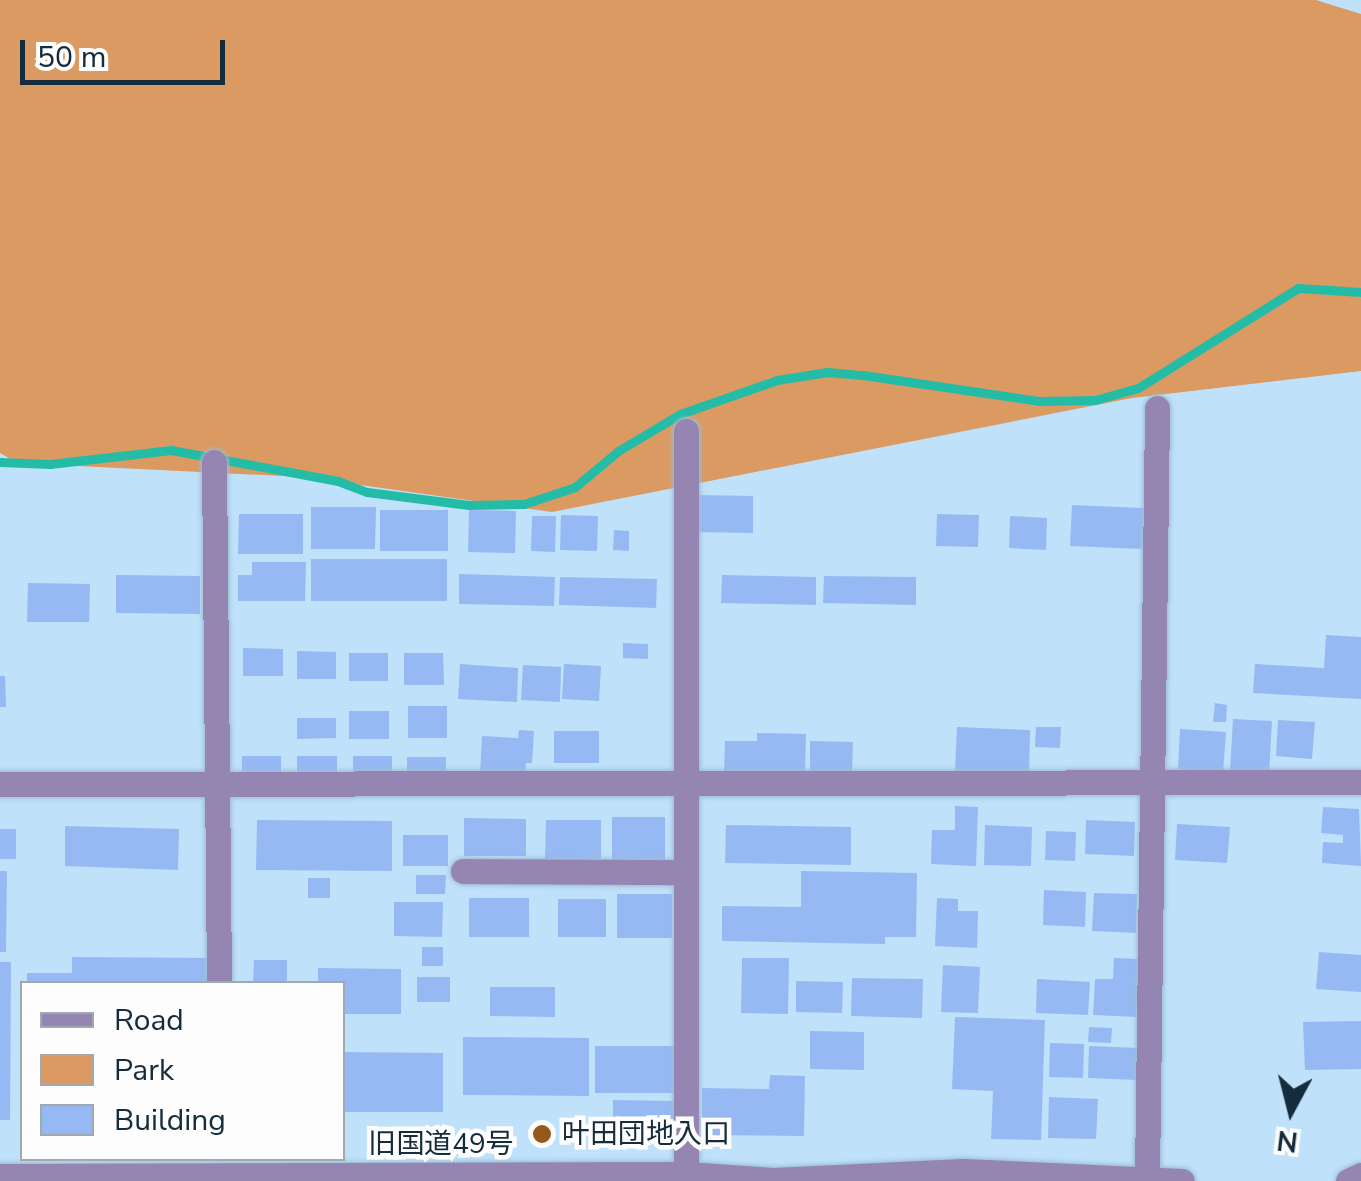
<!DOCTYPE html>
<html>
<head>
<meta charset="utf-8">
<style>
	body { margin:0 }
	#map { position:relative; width:1361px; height:1181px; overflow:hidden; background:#bfe1fa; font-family:"Nunito Sans","Noto Sans JP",sans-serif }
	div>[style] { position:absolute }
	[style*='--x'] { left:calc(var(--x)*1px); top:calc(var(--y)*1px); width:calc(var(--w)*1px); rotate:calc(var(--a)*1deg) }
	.green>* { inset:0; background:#db9a62 }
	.stream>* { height:9px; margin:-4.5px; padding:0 4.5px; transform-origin:4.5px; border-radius:4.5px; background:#24bca7 }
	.building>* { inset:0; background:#96b9f3 }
	.roads { filter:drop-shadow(0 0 2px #9dbdd4) drop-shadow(0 0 2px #9dbdd4) }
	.minor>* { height:25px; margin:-12.5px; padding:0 12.5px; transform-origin:12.5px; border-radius:12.5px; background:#9585b3 }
	.dots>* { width:28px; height:28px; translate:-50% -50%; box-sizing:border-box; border:5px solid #fdfdfd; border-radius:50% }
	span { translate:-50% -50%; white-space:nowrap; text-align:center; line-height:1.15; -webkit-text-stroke:9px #fdfdfd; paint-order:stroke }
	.poi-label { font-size:28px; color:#152c3c }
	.left { translate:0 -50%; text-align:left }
	.street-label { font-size:28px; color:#152c3c }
	.legend { position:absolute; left:20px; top:981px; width:325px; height:180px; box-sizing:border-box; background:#fdfdfd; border:2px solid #a0a9b0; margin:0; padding:12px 18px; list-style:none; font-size:30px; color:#152c3c }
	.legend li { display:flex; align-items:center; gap:20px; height:50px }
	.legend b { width:50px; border:2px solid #a0a9b0 }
	.north { position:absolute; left:1241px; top:1061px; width:100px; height:100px; -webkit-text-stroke:8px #fdfdfd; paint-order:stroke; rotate:187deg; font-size:28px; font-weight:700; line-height:40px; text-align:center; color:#152c3c }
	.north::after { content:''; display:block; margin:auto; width:35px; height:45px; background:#152c3c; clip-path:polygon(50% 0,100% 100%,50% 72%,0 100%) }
	.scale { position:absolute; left:20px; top:40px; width:205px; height:45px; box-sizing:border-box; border:5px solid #152c3c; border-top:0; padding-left:12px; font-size:30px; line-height:35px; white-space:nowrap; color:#152c3c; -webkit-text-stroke:8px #fdfdfd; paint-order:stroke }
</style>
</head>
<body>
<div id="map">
	<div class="green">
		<i style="clip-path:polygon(0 0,1316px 0,1361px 14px,1361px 371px,1132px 398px,552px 512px,303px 477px,17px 463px,0 453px)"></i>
	</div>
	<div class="stream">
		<i style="--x:0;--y:462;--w:50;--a:2.3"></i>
		<i style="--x:50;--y:464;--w:122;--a:-6.6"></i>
		<i style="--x:171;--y:450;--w:170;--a:10.5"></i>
		<i style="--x:338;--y:481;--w:31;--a:21"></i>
		<i style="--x:367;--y:492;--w:103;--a:7.3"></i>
		<i style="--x:469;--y:505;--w:55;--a:-1"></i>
		<i style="--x:524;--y:504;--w:54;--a:-18.4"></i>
		<i style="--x:575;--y:487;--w:56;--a:-39.9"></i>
		<i style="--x:618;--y:451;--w:72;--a:-30.8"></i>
		<i style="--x:680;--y:414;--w:103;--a:-19.3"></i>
		<i style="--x:777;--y:380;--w:51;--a:-9.1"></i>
		<i style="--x:827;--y:372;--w:36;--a:5"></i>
		<i style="--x:863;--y:375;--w:179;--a:8.4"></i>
		<i style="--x:1040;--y:401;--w:55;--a:-1"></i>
		<i style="--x:1095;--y:400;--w:45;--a:-15.6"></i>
		<i style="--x:1138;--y:388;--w:189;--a:-32"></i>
		<i style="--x:1298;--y:288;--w:63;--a:3.6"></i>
	</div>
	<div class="building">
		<i style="clip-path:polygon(694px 495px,753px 496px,753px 533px,693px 532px)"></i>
		<i style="clip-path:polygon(1072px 505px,1144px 508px,1142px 549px,1070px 546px)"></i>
		<i style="clip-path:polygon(311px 507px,376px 507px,375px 549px,311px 549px)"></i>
		<i style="clip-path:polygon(380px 510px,448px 510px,448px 551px,380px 551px)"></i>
		<i style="clip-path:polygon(469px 510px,516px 511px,515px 553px,468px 552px)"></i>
		<i style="clip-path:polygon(239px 514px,303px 514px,303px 554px,238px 554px)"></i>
		<i style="clip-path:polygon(937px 514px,979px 515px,978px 547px,936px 546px)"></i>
		<i style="clip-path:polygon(561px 515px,598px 516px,597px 551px,560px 550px)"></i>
		<i style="clip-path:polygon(532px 516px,556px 516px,555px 552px,531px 551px)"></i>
		<i style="clip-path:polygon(1010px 516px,1047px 518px,1046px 550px,1009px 548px)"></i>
		<i style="clip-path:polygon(614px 530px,629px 531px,629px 551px,613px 550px)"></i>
		<i style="clip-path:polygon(311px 559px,447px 559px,447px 601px,311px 601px)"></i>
		<i style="clip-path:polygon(252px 562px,306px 562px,305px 601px,238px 601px,238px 575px,252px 575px)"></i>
		<i style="clip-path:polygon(459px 574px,555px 577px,554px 606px,459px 604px)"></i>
		<i style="clip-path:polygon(116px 575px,200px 576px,200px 614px,116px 613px)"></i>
		<i style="clip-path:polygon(722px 575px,816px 577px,816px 605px,721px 603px)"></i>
		<i style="clip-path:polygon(824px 576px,916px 577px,916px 605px,823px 603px)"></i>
		<i style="clip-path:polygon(560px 577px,657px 579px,656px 608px,559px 605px)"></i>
		<i style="clip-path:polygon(28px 583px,90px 584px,89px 622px,27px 622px)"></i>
		<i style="clip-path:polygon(1326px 635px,1361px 637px,1361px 699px,1253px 693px,1255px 664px,1324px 668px)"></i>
		<i style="clip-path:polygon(623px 643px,648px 644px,648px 659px,623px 658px)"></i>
		<i style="clip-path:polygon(243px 648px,283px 649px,283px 676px,243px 676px)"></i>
		<i style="clip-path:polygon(297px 651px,336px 652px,336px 679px,297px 679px)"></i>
		<i style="clip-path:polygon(349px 653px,388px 653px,388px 681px,349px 681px)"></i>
		<i style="clip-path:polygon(404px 653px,443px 653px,444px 685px,404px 685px)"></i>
		<i style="clip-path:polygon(460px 664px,518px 668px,517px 702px,458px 699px)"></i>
		<i style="clip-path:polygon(564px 664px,601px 666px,599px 701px,562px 699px)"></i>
		<i style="clip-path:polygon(523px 665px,561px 667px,560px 702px,521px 700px)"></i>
		<i style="clip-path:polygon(0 676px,5px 676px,6px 707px,0 707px)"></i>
		<i style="clip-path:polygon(1215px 703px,1227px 705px,1226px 722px,1213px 722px)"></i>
		<i style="clip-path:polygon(408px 706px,447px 706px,447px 738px,408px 738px)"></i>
		<i style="clip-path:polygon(349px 711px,389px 711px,389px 739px,349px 739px)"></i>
		<i style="clip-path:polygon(297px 718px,336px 718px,336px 738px,297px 739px)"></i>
		<i style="clip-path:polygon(1233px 719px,1272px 721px,1269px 774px,1230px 772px)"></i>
		<i style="clip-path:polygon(1278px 720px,1315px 722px,1312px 759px,1276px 756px)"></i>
		<i style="clip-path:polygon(957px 727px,1030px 730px,1029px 774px,955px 771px)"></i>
		<i style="clip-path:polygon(1036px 727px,1061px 727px,1060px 748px,1035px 747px)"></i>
		<i style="clip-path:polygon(1180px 729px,1226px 732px,1223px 772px,1178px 769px)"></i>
		<i style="clip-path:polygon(519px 730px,534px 731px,532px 763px,526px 763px,525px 777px,480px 774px,482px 736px,518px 738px)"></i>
		<i style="clip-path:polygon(554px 731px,599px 731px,599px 763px,554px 763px)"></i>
		<i style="clip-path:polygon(757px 733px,806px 734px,805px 774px,724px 773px,725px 741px,757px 741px)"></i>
		<i style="clip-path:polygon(810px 741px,853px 742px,852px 773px,810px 773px)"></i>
		<i style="clip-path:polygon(242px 756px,281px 756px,281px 777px,242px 776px)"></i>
		<i style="clip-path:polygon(297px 756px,337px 756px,337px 777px,297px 776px)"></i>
		<i style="clip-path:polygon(353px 756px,392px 756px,392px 777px,353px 777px)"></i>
		<i style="clip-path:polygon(407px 757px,446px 757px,446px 777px,407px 777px)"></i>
		<i style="clip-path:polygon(955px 806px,978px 807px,976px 866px,931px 864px,932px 830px,955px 830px)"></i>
		<i style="clip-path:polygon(1323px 807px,1359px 809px,1361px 866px,1322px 863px,1323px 842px,1343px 843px,1343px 835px,1321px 833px)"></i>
		<i style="clip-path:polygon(612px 817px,665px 817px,665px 861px,612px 861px)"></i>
		<i style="clip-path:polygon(464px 818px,526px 819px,526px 856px,464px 856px)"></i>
		<i style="clip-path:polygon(257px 820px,392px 821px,392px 871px,256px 870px)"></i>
		<i style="clip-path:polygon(546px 820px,601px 820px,601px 859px,545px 859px)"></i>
		<i style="clip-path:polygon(1086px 820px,1135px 822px,1134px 856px,1085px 854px)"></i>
		<i style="clip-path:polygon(1177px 824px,1230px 827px,1227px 863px,1175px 860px)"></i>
		<i style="clip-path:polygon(726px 825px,851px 827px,851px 865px,725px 863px)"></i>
		<i style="clip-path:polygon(985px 825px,1032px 827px,1031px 866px,984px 865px)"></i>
		<i style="clip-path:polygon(65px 826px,179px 829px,178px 870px,65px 866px)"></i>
		<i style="clip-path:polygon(0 829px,16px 829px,16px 859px,0 859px)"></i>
		<i style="clip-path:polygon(1046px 831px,1076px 832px,1075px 861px,1045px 860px)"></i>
		<i style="clip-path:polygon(403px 835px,448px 835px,448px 866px,403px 866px)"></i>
		<i style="clip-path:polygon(0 871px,7px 871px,6px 952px,0 952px)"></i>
		<i style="clip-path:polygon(801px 871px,917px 873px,916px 937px,885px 937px,885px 944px,722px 941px,722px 906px,801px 907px)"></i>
		<i style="clip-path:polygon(416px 875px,446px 875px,445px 894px,416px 894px)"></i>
		<i style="clip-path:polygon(308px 878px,330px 878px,330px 898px,308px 898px)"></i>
		<i style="clip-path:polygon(1044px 890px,1086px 892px,1085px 927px,1043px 925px)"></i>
		<i style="clip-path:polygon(1094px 893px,1137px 894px,1136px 933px,1092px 931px)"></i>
		<i style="clip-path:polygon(617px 894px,672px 894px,672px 938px,617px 938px)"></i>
		<i style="clip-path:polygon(469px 898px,529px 898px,529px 937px,469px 937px)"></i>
		<i style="clip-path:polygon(937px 898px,958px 899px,958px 911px,978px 911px,977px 948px,935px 946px)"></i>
		<i style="clip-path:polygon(558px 899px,606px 899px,606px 937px,558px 937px)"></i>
		<i style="clip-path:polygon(394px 902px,443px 902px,442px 937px,394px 936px)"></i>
		<i style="clip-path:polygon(422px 947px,443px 947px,443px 966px,422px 966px)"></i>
		<i style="clip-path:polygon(1319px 952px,1361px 955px,1361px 992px,1316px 989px)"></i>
		<i style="clip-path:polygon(72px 957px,211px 958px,211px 984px,27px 984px,27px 973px,72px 973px)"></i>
		<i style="clip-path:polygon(742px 958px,789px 958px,788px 1014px,741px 1013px)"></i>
		<i style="clip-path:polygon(1114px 958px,1139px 959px,1136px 1017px,1093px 1015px,1095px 979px,1113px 979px)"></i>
		<i style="clip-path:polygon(254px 960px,287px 960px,287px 984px,253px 984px)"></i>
		<i style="clip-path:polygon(0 962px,11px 962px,10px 1120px,0 1120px)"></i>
		<i style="clip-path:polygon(943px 965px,980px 967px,978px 1013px,941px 1012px)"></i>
		<i style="clip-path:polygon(318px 968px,401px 969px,401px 1014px,342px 1014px,342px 984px,318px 984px)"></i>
		<i style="clip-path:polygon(417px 977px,450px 977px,450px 1002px,417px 1002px)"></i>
		<i style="clip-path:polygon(852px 978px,923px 979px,922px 1018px,851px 1016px)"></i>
		<i style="clip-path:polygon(1037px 979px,1090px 982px,1088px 1015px,1036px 1013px)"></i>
		<i style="clip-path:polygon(796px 981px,843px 982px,842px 1013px,796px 1012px)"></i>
		<i style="clip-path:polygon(490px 987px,555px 987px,555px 1017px,490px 1016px)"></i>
		<i style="clip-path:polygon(955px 1017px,1045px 1020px,1041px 1140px,991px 1139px,993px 1091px,952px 1089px)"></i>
		<i style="clip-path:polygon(1361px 1021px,1361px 1069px,1305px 1070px,1303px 1022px)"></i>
		<i style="clip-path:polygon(1089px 1027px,1112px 1028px,1111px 1043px,1088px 1042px)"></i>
		<i style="clip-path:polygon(810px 1031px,864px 1032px,864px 1070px,810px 1069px)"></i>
		<i style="clip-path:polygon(463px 1037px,589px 1038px,589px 1096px,463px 1095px)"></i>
		<i style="clip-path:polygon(1050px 1043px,1084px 1044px,1083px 1078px,1049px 1077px)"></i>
		<i style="clip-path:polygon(595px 1046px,674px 1046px,674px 1093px,595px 1093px)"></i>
		<i style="clip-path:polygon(1089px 1046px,1139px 1048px,1138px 1080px,1088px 1078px)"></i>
		<i style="clip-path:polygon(342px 1052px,443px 1053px,443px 1112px,342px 1112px)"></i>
		<i style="clip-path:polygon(770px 1075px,805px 1076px,804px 1136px,702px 1135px,702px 1088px,769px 1089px)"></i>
		<i style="clip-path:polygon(1049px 1097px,1098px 1099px,1096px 1139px,1048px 1138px)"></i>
		<i style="clip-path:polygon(613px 1100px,675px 1101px,675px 1135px,613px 1135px)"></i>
	</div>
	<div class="roads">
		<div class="minor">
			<i style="--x:686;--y:431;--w:743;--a:90"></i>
			<i style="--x:214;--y:462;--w:522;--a:89.45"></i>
			<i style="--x:0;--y:784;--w:1361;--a:-0.08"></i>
			<i style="--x:463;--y:871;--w:221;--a:0.3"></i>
			<i style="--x:0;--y:1176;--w:686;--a:-0.17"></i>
			<i style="--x:686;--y:1174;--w:87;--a:3.9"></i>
			<i style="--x:773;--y:1180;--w:190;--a:-2.7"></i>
			<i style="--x:963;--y:1171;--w:219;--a:2.6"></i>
			<i style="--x:1147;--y:1177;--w:769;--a:-89.25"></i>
			<i style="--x:1348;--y:1181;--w:14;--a:-25"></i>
		</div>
	</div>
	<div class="dots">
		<i style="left:542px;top:1134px;background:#96591c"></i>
	</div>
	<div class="poi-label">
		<span class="left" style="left:562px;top:1134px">叶田団地入口</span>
	</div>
	<div class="street-label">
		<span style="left:441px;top:1144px">旧国道49号</span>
	</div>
	<ul class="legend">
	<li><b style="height:12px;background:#9585b3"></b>Road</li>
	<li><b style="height:28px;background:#db9a62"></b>Park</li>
	<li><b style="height:28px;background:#96b9f3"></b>Building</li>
	</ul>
	<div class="north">N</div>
	<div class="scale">50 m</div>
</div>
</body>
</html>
